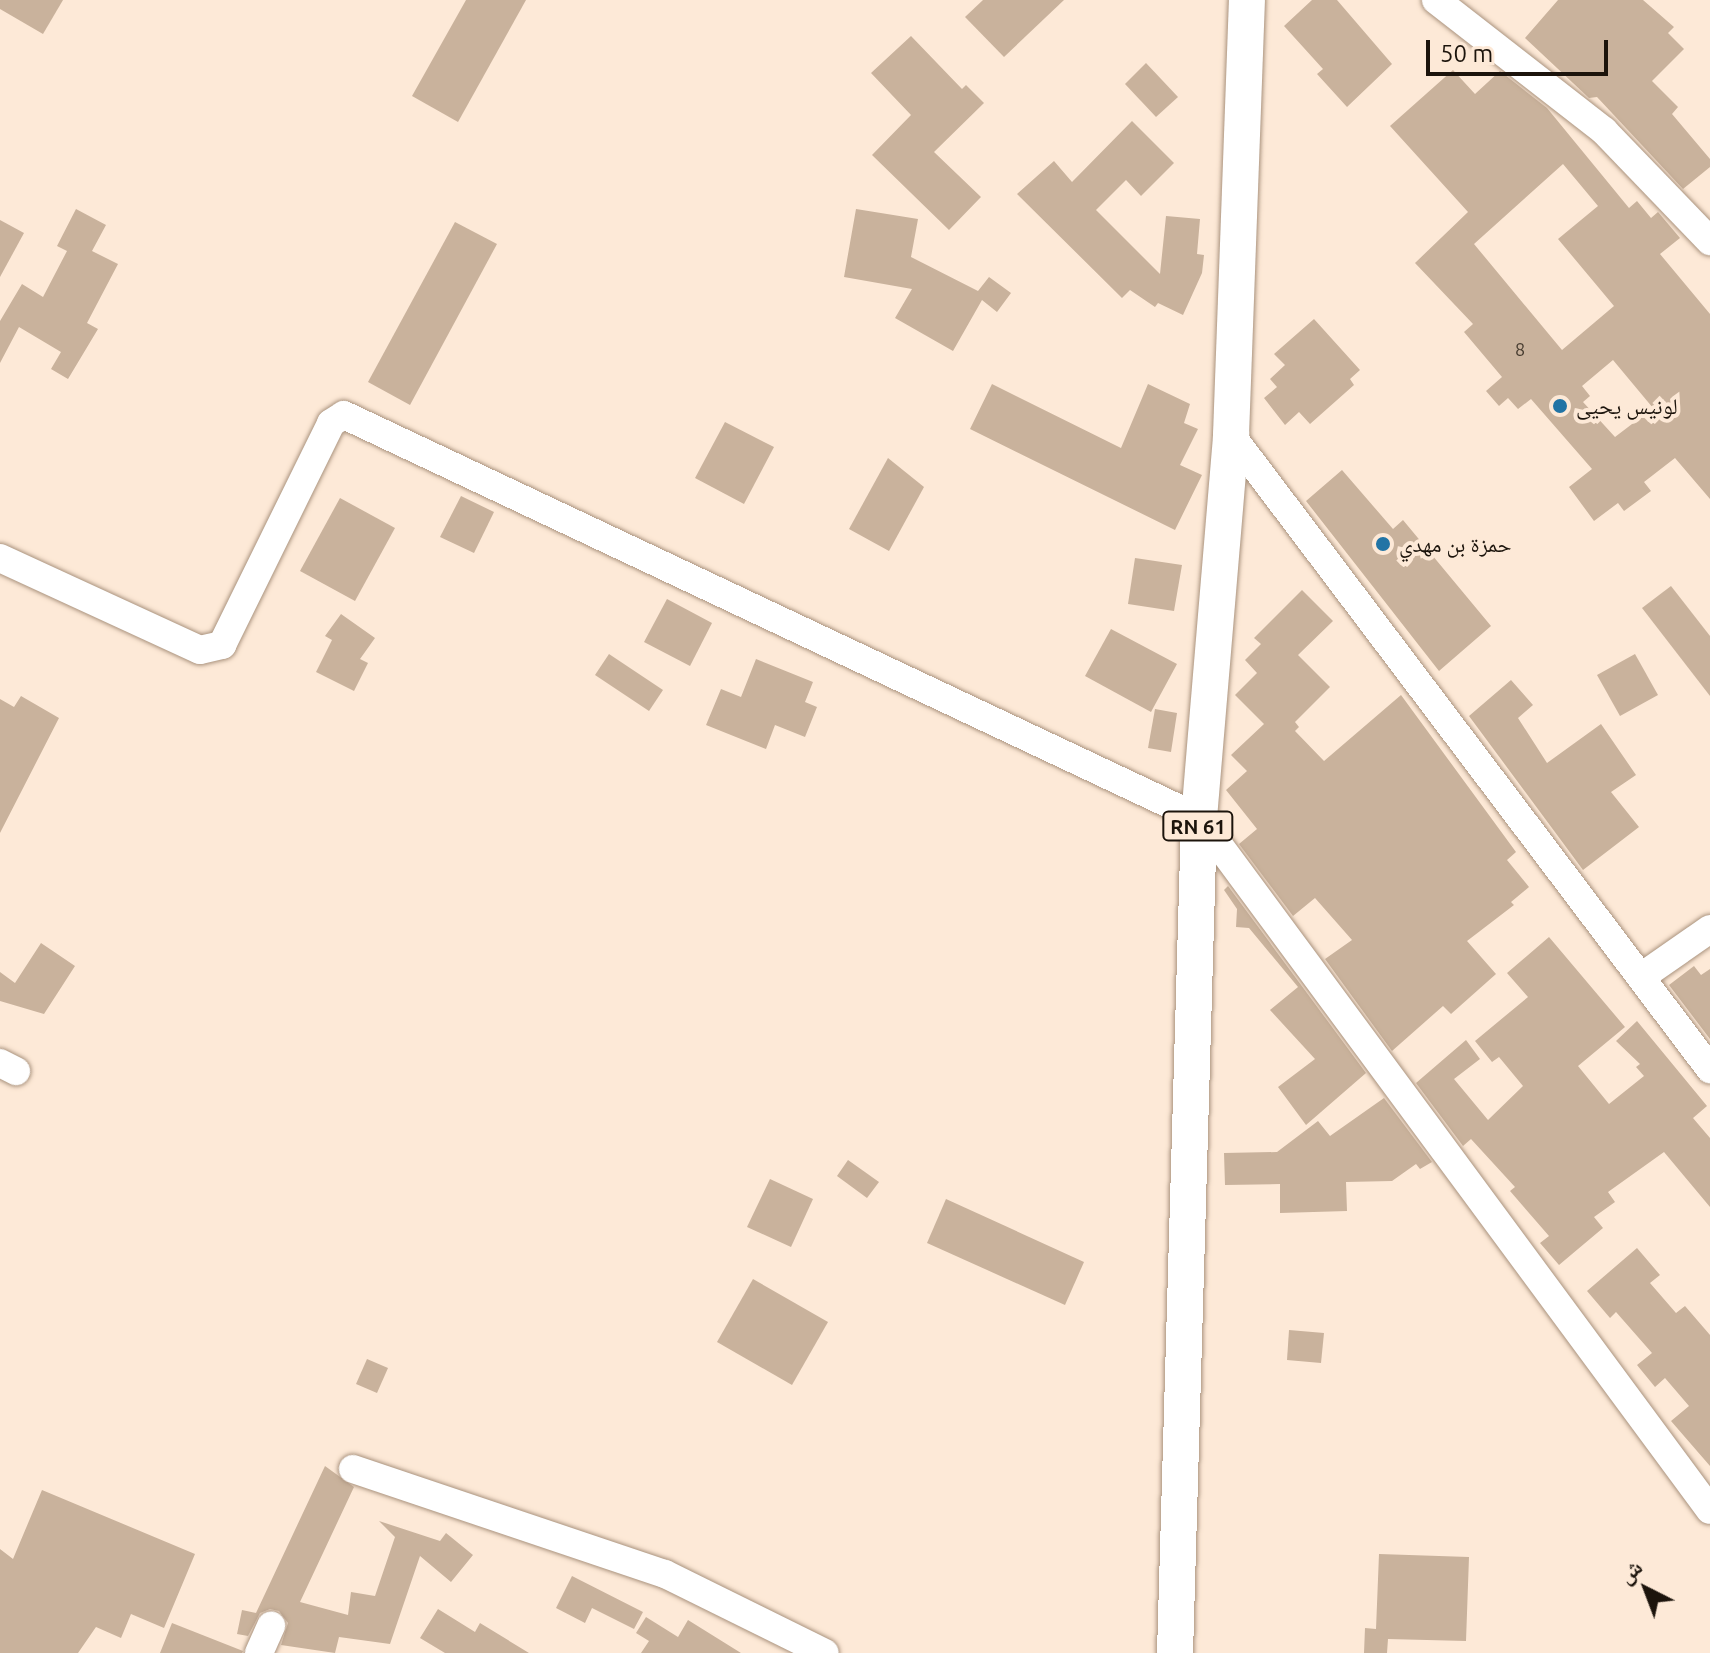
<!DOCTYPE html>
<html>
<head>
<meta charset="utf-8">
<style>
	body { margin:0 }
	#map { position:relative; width:1710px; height:1653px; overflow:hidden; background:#fde9d7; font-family:Ubuntu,"Noto Naskh Arabic",sans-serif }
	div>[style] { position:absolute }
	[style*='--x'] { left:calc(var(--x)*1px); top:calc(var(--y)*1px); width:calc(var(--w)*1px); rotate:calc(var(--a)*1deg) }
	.building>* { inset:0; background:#c9b29c }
	.roads { filter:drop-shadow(0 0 2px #aa937e) drop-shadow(0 0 2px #aa937e) }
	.minor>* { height:28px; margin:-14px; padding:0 14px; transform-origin:14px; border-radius:14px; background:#fff }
	.major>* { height:36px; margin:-18px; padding:0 18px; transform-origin:18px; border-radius:18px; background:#fff }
	.dots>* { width:22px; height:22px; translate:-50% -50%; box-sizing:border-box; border:4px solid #fde9d7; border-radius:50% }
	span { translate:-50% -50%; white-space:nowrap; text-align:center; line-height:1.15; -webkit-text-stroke:8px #fde9d7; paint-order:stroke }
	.number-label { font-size:18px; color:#473c30 }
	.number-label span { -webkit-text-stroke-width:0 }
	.shield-label span { padding:2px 6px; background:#fde9d7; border:2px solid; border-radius:6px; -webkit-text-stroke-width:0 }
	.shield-label { font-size:20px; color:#1c140c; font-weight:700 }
	.poi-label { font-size:22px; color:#1c140c }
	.left { translate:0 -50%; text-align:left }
	.north { position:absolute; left:1606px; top:1549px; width:80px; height:80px; -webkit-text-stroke:6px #fde9d7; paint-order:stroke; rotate:318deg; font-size:22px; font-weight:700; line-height:32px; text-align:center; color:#1c140c }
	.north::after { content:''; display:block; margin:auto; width:28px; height:36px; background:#1c140c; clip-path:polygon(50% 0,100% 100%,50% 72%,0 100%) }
	.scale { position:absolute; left:1426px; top:40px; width:182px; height:36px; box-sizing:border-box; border:4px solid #1c140c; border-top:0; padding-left:10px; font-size:24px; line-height:28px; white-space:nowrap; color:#1c140c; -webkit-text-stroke:6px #fde9d7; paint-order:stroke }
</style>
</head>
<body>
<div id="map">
	<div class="building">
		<i style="clip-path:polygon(0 0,63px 0,43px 34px,0 9px)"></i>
		<i style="clip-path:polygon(466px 0,526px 0,458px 122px,412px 96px)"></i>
		<i style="clip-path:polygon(983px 0,1064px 0,1004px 57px,965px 17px)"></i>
		<i style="clip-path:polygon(1312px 0,1337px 0,1392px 64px,1347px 107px,1317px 74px,1323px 69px,1284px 26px)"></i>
		<i style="clip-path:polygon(1558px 0,1643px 0,1674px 27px,1668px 33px,1684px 49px,1652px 81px,1678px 107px,1672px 114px,1710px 159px,1710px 167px,1683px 189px,1597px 97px,1589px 98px,1525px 38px)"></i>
		<i style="clip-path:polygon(911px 36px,962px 89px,966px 85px,984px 103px,934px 152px,981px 197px,949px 230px,872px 155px,911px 115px,871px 73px)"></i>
		<i style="clip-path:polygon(1146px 63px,1178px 97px,1156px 117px,1125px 84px)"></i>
		<i style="clip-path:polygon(evenodd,1453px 70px,1475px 94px,1500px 71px,1547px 108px,1629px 208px,1637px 201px,1651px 218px,1658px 212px,1680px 238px,1660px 254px,1710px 314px,1710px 499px,1675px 458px,1644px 482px,1651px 491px,1624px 511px,1618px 503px,1594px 521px,1569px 487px,1592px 469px,1531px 399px,1518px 409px,1508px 398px,1499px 406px,1486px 391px,1502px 377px,1464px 332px,1473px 324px,1415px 263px,1468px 212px,1390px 126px,1453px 70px,1563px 164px,1598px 206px,1558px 239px,1614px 306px,1562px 350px,1474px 244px,1563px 164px,1453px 70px,1613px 360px,1653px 408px,1615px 437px,1583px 402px,1590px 396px,1582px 386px,1613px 360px)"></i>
		<i style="clip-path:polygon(1132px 121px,1174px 163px,1141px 196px,1126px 180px,1096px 210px,1160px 274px,1166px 216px,1200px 219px,1197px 254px,1204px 255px,1202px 273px,1183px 315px,1158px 303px,1155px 307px,1130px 290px,1122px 298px,1017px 194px,1054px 161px,1072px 182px)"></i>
		<i style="clip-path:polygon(76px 209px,106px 225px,92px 251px,118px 264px,87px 323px,98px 329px,68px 379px,51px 369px,61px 352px,19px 327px,0 363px,0 321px,22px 284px,43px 297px,67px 251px,57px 246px)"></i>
		<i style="clip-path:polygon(856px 209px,918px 219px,911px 257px,978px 291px,989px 277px,1011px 293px,997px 312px,982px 300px,953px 351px,895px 318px,912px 289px,844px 277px)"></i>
		<i style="clip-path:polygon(0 220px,24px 233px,0 277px)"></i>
		<i style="clip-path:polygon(455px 222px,497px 244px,410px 405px,368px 382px)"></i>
		<i style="clip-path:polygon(1314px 319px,1360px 370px,1350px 379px,1354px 385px,1310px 424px,1299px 412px,1285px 425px,1264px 398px,1277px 387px,1270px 379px,1285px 365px,1274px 354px)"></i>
		<i style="clip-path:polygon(992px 384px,1121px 448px,1148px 384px,1190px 404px,1184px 423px,1198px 429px,1180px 465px,1202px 475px,1175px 530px,970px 429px)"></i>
		<i style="clip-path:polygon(725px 422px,774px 447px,744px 504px,695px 478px)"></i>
		<i style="clip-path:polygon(888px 458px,924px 487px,889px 551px,849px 529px)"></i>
		<i style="clip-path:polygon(1342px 470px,1393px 529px,1403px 520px,1491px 626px,1439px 671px,1306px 501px)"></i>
		<i style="clip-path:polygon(461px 496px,494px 512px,474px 553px,440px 537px)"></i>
		<i style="clip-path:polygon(340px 498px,395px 528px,355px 601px,300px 571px)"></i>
		<i style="clip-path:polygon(1135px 558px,1182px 565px,1174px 611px,1128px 604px)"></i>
		<i style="clip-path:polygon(1671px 586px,1710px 636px,1710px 696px,1642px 608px)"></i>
		<i style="clip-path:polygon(1302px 590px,1333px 621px,1298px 655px,1330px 687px,1295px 722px,1299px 727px,1295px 731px,1324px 761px,1401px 695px,1516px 852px,1507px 860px,1529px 887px,1511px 902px,1514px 905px,1467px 941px,1496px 974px,1451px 1014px,1443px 1006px,1392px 1051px,1325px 959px,1352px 940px,1315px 898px,1293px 916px,1239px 844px,1257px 829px,1226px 790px,1247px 771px,1231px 755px,1264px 724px,1235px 695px,1257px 673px,1245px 660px,1261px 644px,1254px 638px)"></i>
		<i style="clip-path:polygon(667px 599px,712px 623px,690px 666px,644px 642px)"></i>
		<i style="clip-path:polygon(341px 614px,375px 638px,360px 659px,368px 663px,354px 691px,316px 672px,332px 640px,325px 636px)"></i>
		<i style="clip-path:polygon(1111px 629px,1177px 664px,1151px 712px,1085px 676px)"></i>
		<i style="clip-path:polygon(609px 654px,663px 690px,649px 711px,595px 675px)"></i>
		<i style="clip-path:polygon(1635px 654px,1658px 695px,1620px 716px,1597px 675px)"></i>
		<i style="clip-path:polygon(756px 659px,813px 682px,805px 702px,817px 707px,805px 737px,775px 725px,766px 749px,706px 725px,721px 689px,741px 697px)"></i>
		<i style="clip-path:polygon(1511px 680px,1533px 705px,1518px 718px,1547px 763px,1601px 724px,1636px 775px,1611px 792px,1639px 827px,1583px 870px,1469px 716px)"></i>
		<i style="clip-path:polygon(21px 696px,59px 718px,0 833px,0 699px,14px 707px)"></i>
		<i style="clip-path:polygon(1155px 709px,1177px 713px,1171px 752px,1148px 748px)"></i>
		<i style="clip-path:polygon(1228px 886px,1366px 1073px,1306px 1125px,1278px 1087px,1315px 1059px,1270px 1010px,1298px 987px,1249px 928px,1236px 927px,1237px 909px,1224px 890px)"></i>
		<i style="clip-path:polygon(1549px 937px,1625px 1027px,1578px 1066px,1609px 1104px,1644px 1076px,1636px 1067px,1640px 1064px,1616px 1041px,1637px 1021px,1707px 1106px,1693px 1118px,1710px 1138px,1710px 1207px,1664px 1152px,1608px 1192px,1615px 1202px,1594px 1217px,1603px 1228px,1559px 1265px,1540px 1243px,1549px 1236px,1510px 1191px,1515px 1187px,1471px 1139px,1463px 1146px,1416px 1083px,1466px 1040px,1480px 1059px,1454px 1079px,1488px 1120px,1523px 1086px,1499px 1057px,1492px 1062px,1475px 1041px,1528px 997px,1507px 973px)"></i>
		<i style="clip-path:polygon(41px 943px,75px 966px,44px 1014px,0 1001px,0 972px,15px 983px)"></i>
		<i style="clip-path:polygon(1694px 966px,1701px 975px,1710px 969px,1710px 1039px,1669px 985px)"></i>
		<i style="clip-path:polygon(1384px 1098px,1432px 1162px,1420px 1169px,1416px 1164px,1392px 1181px,1346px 1182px,1347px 1211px,1280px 1213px,1280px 1184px,1225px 1185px,1224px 1153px,1277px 1152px,1318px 1121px,1330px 1136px)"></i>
		<i style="clip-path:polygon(848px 1160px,879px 1182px,867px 1198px,837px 1176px)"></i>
		<i style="clip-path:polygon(770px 1179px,813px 1199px,791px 1247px,747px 1227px)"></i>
		<i style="clip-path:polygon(946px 1199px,1084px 1262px,1065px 1305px,927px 1243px)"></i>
		<i style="clip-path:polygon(1637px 1248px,1660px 1275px,1650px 1283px,1676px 1313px,1685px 1306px,1710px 1335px,1710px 1466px,1671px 1421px,1689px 1406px,1665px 1378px,1655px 1387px,1637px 1365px,1652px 1353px,1616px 1312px,1610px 1318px,1587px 1291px)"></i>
		<i style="clip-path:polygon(753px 1279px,828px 1322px,792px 1385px,717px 1342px)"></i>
		<i style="clip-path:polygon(1289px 1330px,1324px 1333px,1321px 1363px,1287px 1360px)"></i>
		<i style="clip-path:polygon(367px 1359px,388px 1368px,377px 1393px,356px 1384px)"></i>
		<i style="clip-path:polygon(325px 1466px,354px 1487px,300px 1602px,348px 1615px,351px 1592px,375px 1596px,395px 1537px,379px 1521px,440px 1541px,446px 1533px,473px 1555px,451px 1582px,420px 1556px,390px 1644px,339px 1637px,335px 1653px,281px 1645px,288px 1623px,279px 1611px,270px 1609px,260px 1613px,248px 1636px,237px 1634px,242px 1610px,256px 1613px)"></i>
		<i style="clip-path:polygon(42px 1490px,195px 1554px,164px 1628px,131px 1614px,121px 1638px,96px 1627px,78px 1653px,0 1653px,0 1549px,13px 1559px)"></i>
		<i style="clip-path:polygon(1379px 1554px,1469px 1557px,1466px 1641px,1388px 1639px,1387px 1653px,1364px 1653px,1365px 1628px,1376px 1629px)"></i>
		<i style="clip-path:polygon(572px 1576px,643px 1612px,634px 1629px,592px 1608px,585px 1623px,556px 1608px)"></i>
		<i style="clip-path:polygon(438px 1609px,475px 1632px,480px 1623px,529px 1653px,445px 1653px,420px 1638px)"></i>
		<i style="clip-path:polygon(646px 1617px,678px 1637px,688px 1620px,741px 1653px,641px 1653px,649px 1641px,636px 1633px)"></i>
		<i style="clip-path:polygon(172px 1623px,243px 1651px,242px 1653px,160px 1653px)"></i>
	</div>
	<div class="roads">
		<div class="minor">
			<i style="--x:1436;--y:0;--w:213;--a:37.9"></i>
			<i style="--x:1604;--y:131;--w:153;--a:46.1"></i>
			<i style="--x:1231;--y:435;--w:795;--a:52.93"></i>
			<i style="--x:0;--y:558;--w:220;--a:24.7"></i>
			<i style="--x:200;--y:650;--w:23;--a:-13"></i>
			<i style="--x:222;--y:645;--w:247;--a:-63.8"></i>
			<i style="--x:331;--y:423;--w:15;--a:-32"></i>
			<i style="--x:344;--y:415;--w:945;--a:25.24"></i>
			<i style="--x:1199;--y:818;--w:860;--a:53.56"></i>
			<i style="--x:1641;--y:977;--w:84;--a:-34.8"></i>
			<i style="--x:0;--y:1063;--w:18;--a:27"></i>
			<i style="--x:353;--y:1469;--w:329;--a:18.6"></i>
			<i style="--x:665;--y:1574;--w:178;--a:26.3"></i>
			<i style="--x:259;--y:1653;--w:30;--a:-66"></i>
		</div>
		<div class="major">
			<i style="--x:1175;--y:1653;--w:835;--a:-88.35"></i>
			<i style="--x:1199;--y:818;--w:384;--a:-85.2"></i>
			<i style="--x:1231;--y:435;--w:435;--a:-87.9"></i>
		</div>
	</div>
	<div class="dots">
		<i style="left:1560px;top:406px;background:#2274a5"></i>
		<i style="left:1383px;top:544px;background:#2274a5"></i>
	</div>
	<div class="number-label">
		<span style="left:1520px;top:349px">8</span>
	</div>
	<div class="shield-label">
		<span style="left:1198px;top:826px">RN 61</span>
	</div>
	<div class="poi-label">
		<span class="left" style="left:1576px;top:406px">لونيس يحيى</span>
		<span class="left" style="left:1399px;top:544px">حمزة بن مهدي</span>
	</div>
	<div class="north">ش</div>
	<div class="scale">50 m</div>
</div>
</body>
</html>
